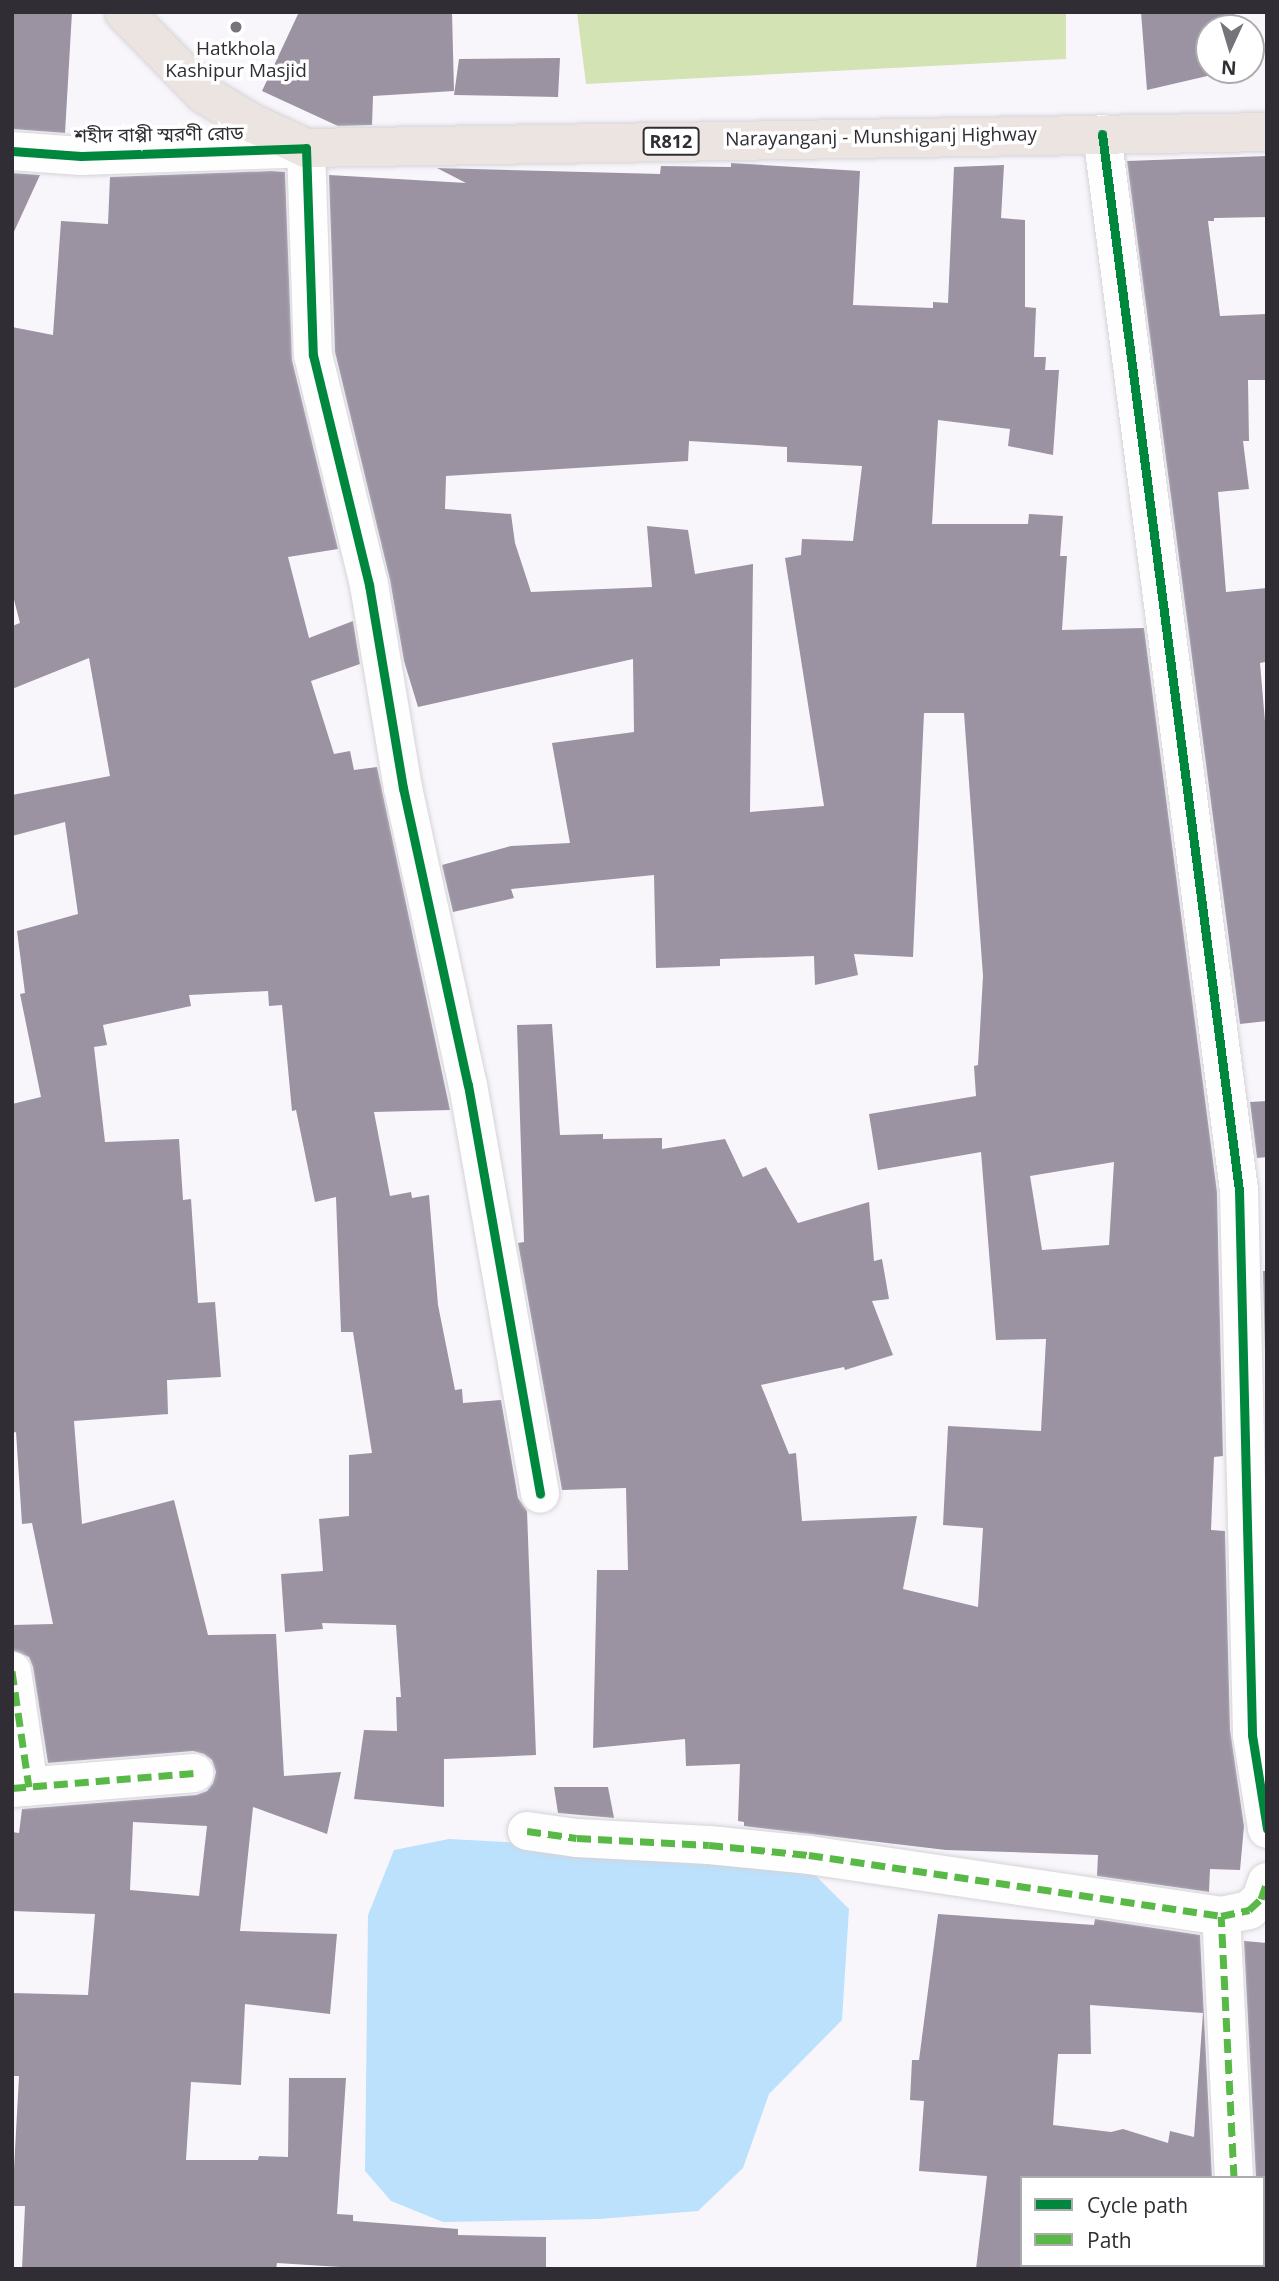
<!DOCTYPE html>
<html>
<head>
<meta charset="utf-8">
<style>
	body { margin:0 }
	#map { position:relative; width:1279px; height:2281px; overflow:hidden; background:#f8f6fb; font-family:"Open Sans","Noto Sans Bengali",sans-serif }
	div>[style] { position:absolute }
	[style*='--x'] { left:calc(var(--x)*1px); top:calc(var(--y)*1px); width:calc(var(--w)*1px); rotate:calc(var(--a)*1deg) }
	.green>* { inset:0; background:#d3e3b4 }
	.water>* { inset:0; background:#bce1fc }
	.building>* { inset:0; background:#9b92a2 }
	.roads { filter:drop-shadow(0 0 2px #d4d3d7) drop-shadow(0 0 2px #d4d3d7) }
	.minor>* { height:38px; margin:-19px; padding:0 19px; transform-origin:19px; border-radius:19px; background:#fefefe }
	.major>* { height:38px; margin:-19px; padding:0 19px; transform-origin:19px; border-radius:19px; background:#ebe4e0 }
	.quiet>* { height:7px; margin-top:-3.5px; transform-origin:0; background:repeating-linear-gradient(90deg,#58b947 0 14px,transparent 0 21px) }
	.cycleway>* { height:9px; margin:-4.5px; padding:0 4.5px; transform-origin:4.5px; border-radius:4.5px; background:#00873e }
	.dots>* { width:19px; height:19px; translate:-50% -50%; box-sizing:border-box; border:4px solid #fff; border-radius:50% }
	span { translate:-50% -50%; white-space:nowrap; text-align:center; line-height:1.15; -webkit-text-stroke:7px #fff; paint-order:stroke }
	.shield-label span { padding:2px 5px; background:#fff; border:2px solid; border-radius:5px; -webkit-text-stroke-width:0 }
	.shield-label { font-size:18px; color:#302e34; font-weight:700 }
	.poi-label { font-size:19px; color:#302e34 }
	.street-label { font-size:19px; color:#302e34 }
	.frame { position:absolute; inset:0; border:14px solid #302e34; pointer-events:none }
	.legend { position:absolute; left:1020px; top:2176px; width:245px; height:91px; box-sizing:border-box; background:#fff; border:2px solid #acabae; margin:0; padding:9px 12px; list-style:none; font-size:21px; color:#302e34 }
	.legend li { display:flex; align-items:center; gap:14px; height:35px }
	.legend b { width:35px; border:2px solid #acabae }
	.north { position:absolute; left:1195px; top:14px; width:70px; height:70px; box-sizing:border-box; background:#fff; border:2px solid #acabae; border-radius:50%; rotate:184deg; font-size:19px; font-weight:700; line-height:28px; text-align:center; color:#302e34 }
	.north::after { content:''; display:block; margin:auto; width:24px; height:32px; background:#76747a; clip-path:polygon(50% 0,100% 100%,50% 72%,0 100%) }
</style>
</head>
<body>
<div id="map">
	<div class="green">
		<i style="clip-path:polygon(577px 12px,1066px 12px,1066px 59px,586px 84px)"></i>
	</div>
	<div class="water">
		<i style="clip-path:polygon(449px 1839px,758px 1856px,816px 1876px,849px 1909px,842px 2020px,769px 2094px,743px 2168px,698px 2211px,599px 2219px,443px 2222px,391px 2201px,365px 2171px,368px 1915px,394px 1850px)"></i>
	</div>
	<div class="building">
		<i style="clip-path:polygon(12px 12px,72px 12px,65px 133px,12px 129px)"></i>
		<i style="clip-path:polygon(299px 12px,452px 12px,454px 91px,373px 96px,372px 125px,338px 126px,262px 91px)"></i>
		<i style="clip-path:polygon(1141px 12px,1234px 12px,1235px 28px,1209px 28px,1209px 70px,1233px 70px,1147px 90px)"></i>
		<i style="clip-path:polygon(560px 58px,558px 97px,454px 95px,459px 59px)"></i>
		<i style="clip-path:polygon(1267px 156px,1267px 217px,1214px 218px,1214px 221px,1208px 221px,1220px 316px,1267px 314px,1267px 380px,1248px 380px,1249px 441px,1243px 441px,1249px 489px,1218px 492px,1226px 592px,1267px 588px,1265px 662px,1260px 663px,1267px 745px,1267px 1021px,1240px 1024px,1127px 161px)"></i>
		<i style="clip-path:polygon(evenodd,731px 163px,860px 171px,853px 305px,933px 308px,933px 302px,948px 303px,954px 167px,1004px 165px,1001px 218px,1025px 220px,1025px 307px,1036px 308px,1034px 357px,1046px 357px,1045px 370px,1059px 370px,1053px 455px,1008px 446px,1010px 429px,938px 420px,932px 524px,1028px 524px,1029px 514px,1063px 516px,1060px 556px,1067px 556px,1062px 630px,1144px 628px,1217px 1192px,1223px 1456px,1214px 1457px,1211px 1530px,1225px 1531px,1230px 1729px,1244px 1826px,1240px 1870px,1210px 1869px,1209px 1892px,1097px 1876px,1098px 1855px,946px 1850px,744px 1826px,744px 1822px,738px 1821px,740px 1764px,686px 1766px,685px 1739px,593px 1748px,597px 1570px,628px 1570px,626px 1488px,562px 1490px,518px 1243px,524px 1242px,517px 1025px,552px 1024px,560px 1135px,603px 1134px,603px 1139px,662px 1138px,662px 1149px,725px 1139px,743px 1177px,766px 1167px,798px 1223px,869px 1202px,874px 1261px,882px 1259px,889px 1299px,872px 1301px,893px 1355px,845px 1370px,844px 1367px,761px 1385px,789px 1454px,796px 1453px,802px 1521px,917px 1516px,903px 1589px,978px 1607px,983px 1528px,943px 1525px,948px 1426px,1041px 1431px,1046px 1339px,996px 1340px,981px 1152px,878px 1170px,869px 1114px,976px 1096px,974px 1066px,978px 1065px,983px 976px,964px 713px,924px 713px,913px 957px,854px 954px,858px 975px,815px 985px,814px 956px,720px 959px,720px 966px,656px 968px,654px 875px,511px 889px,514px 898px,453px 912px,442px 865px,511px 846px,570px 843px,552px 743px,634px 732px,633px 659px,418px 707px,404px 661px,390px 580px,335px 352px,329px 175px,466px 183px,437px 168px,660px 174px,661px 166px,731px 167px,731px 163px,689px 441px,787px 447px,787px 462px,862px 466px,853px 541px,802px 539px,801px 555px,785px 558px,824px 806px,750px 812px,753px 564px,695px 574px,688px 530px,647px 526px,652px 587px,531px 592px,515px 543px,511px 514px,445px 509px,446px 476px,688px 461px,689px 441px,731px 163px,1114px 1162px,1109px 1245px,1042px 1250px,1030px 1176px,1114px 1162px)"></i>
		<i style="clip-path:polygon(evenodd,271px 171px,285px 172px,292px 360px,338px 549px,288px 557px,309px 638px,353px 621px,360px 664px,311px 681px,334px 754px,350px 751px,354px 770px,377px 767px,450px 1110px,374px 1112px,390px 1196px,411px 1192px,412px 1198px,429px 1195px,438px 1305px,455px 1390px,462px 1389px,463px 1403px,501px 1400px,518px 1498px,527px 1511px,536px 1755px,444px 1759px,444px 1807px,354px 1799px,364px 1730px,397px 1731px,396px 1697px,401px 1697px,396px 1625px,322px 1623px,323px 1629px,285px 1632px,281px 1574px,323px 1571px,319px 1519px,349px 1516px,349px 1455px,372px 1453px,353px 1332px,341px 1332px,336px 1197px,315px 1202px,296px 1110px,292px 1111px,282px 1005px,269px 1006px,268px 991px,189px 995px,191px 1006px,103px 1025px,107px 1045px,94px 1047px,105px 1142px,179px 1139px,183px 1200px,191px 1199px,198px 1303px,215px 1302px,221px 1377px,167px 1380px,168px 1414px,74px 1421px,82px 1524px,174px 1500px,208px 1635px,276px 1634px,284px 1776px,341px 1772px,327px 1834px,253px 1807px,240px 1931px,337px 1934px,330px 2014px,245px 2004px,241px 2085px,191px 2082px,186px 2160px,258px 2160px,259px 2156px,288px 2157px,289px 2078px,346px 2078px,337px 2214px,353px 2215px,353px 2221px,458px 2229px,458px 2235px,546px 2237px,546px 2269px,372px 2269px,277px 2263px,276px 2269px,22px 2269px,25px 2206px,12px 2206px,19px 2076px,12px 2076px,12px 1993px,88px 1995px,95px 1914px,12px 1911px,12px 1832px,19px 1833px,22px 1809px,196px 1795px,207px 1791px,213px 1783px,216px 1772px,212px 1760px,204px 1754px,193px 1751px,48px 1763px,33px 1667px,29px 1657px,12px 1650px,12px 1625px,53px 1624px,32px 1523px,22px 1524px,16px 1432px,12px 1433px,12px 1104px,41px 1097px,20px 994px,25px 993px,17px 931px,78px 914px,65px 822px,12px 836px,12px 795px,110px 776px,89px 658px,12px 689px,12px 626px,20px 623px,12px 592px,12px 327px,53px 335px,61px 221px,108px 224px,110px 177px,271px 171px,133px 1822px,207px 1826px,199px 1896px,130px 1890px,133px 1822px)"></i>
		<i style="clip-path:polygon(12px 173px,40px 175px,12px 236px)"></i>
		<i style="clip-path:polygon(1267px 1101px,1267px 1157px,1257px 1158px,1250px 1102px)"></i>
		<i style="clip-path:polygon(1263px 1271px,1267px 1271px,1267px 1436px)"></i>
		<i style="clip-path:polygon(554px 1787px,608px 1787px,614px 1818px,558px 1813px)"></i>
		<i style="clip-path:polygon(evenodd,938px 1914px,1094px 1925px,1095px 1919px,1200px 1935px,1212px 2178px,1022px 2178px,1022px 2269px,976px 2269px,987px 2176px,919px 2171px,924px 2101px,910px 2100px,912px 2060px,919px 2060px,938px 1914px,1090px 2005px,1203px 2013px,1194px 2137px,1170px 2131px,1168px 2143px,1123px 2129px,1111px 2132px,1053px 2125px,1058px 2054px,1091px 2054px,1090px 2005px)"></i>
		<i style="clip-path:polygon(1244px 1941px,1267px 1943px,1267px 2178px,1256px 2178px)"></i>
	</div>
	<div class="roads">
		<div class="minor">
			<i style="--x:1102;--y:134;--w:1065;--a:82.61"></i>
			<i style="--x:1239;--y:1190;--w:545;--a:88.63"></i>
			<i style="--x:1252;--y:1735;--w:95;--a:80.9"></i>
			<i style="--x:12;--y:151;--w:69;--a:4.1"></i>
			<i style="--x:81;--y:156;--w:225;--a:-2"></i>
			<i style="--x:306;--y:148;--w:207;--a:88.1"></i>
			<i style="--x:313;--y:355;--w:237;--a:76.3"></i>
			<i style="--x:369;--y:585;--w:206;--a:80.5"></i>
			<i style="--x:403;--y:788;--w:304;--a:77.7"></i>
			<i style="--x:468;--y:1085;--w:415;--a:80"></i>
			<i style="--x:12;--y:1671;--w:117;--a:81.7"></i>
			<i style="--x:12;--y:1788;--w:183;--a:-4.7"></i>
			<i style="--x:527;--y:1831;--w:50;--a:8"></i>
			<i style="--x:577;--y:1838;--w:132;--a:3"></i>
			<i style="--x:709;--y:1845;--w:100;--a:5.7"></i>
			<i style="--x:809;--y:1855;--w:416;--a:8.4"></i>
			<i style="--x:1234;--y:2178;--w:262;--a:-92.8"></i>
			<i style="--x:1221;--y:1916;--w:29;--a:-12"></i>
			<i style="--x:1249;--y:1910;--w:16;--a:-43"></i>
			<i style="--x:1261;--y:1899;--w:18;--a:-71"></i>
			<i style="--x:1231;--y:2269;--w:4;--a:-90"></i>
		</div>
		<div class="major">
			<i style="--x:124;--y:12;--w:115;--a:45.7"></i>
			<i style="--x:204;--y:94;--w:56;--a:31.1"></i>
			<i style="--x:252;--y:123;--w:60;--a:24.8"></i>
			<i style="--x:306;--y:148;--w:961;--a:-0.95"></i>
		</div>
	</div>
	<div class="quiet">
		<i style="--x:12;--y:1671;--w:117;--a:81.7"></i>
		<i style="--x:12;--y:1788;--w:183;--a:-4.7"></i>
		<i style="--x:527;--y:1831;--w:50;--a:8"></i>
		<i style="--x:577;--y:1838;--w:132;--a:3"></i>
		<i style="--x:709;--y:1845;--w:100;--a:5.7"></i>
		<i style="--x:809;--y:1855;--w:416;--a:8.4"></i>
		<i style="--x:1234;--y:2178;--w:262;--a:-92.8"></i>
		<i style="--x:1221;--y:1916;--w:29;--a:-12"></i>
		<i style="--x:1249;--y:1910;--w:16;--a:-43"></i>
		<i style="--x:1261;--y:1899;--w:18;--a:-71"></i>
		<i style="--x:1231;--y:2269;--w:4;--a:-90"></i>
	</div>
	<div class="cycleway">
		<i style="--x:1102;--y:134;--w:1065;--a:82.61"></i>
		<i style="--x:1239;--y:1190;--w:545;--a:88.63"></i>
		<i style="--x:1252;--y:1735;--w:95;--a:80.9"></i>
		<i style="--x:12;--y:151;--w:69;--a:4.1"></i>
		<i style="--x:81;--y:156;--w:225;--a:-2"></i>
		<i style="--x:306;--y:148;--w:207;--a:88.1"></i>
		<i style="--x:313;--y:355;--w:237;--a:76.3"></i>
		<i style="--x:369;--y:585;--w:206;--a:80.5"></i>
		<i style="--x:403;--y:788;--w:304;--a:77.7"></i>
		<i style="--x:468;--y:1085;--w:415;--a:80"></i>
	</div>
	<div class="dots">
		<i style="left:236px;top:27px;background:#76747a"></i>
	</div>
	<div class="shield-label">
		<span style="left:671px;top:141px">R812</span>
	</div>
	<div class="poi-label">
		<span style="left:236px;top:60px">Hatkhola<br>Kashipur Masjid</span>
	</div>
	<div class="street-label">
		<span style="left:159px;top:135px;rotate:-1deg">শহীদ বাপ্পী স্মরণী রোড</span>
		<span style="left:881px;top:137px;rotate:-1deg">Narayanganj - Munshiganj Highway</span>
	</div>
	<div class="frame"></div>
	<ul class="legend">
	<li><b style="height:9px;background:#00873e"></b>Cycle path</li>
	<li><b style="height:9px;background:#58b947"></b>Path</li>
	</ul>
	<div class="north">N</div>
</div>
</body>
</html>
